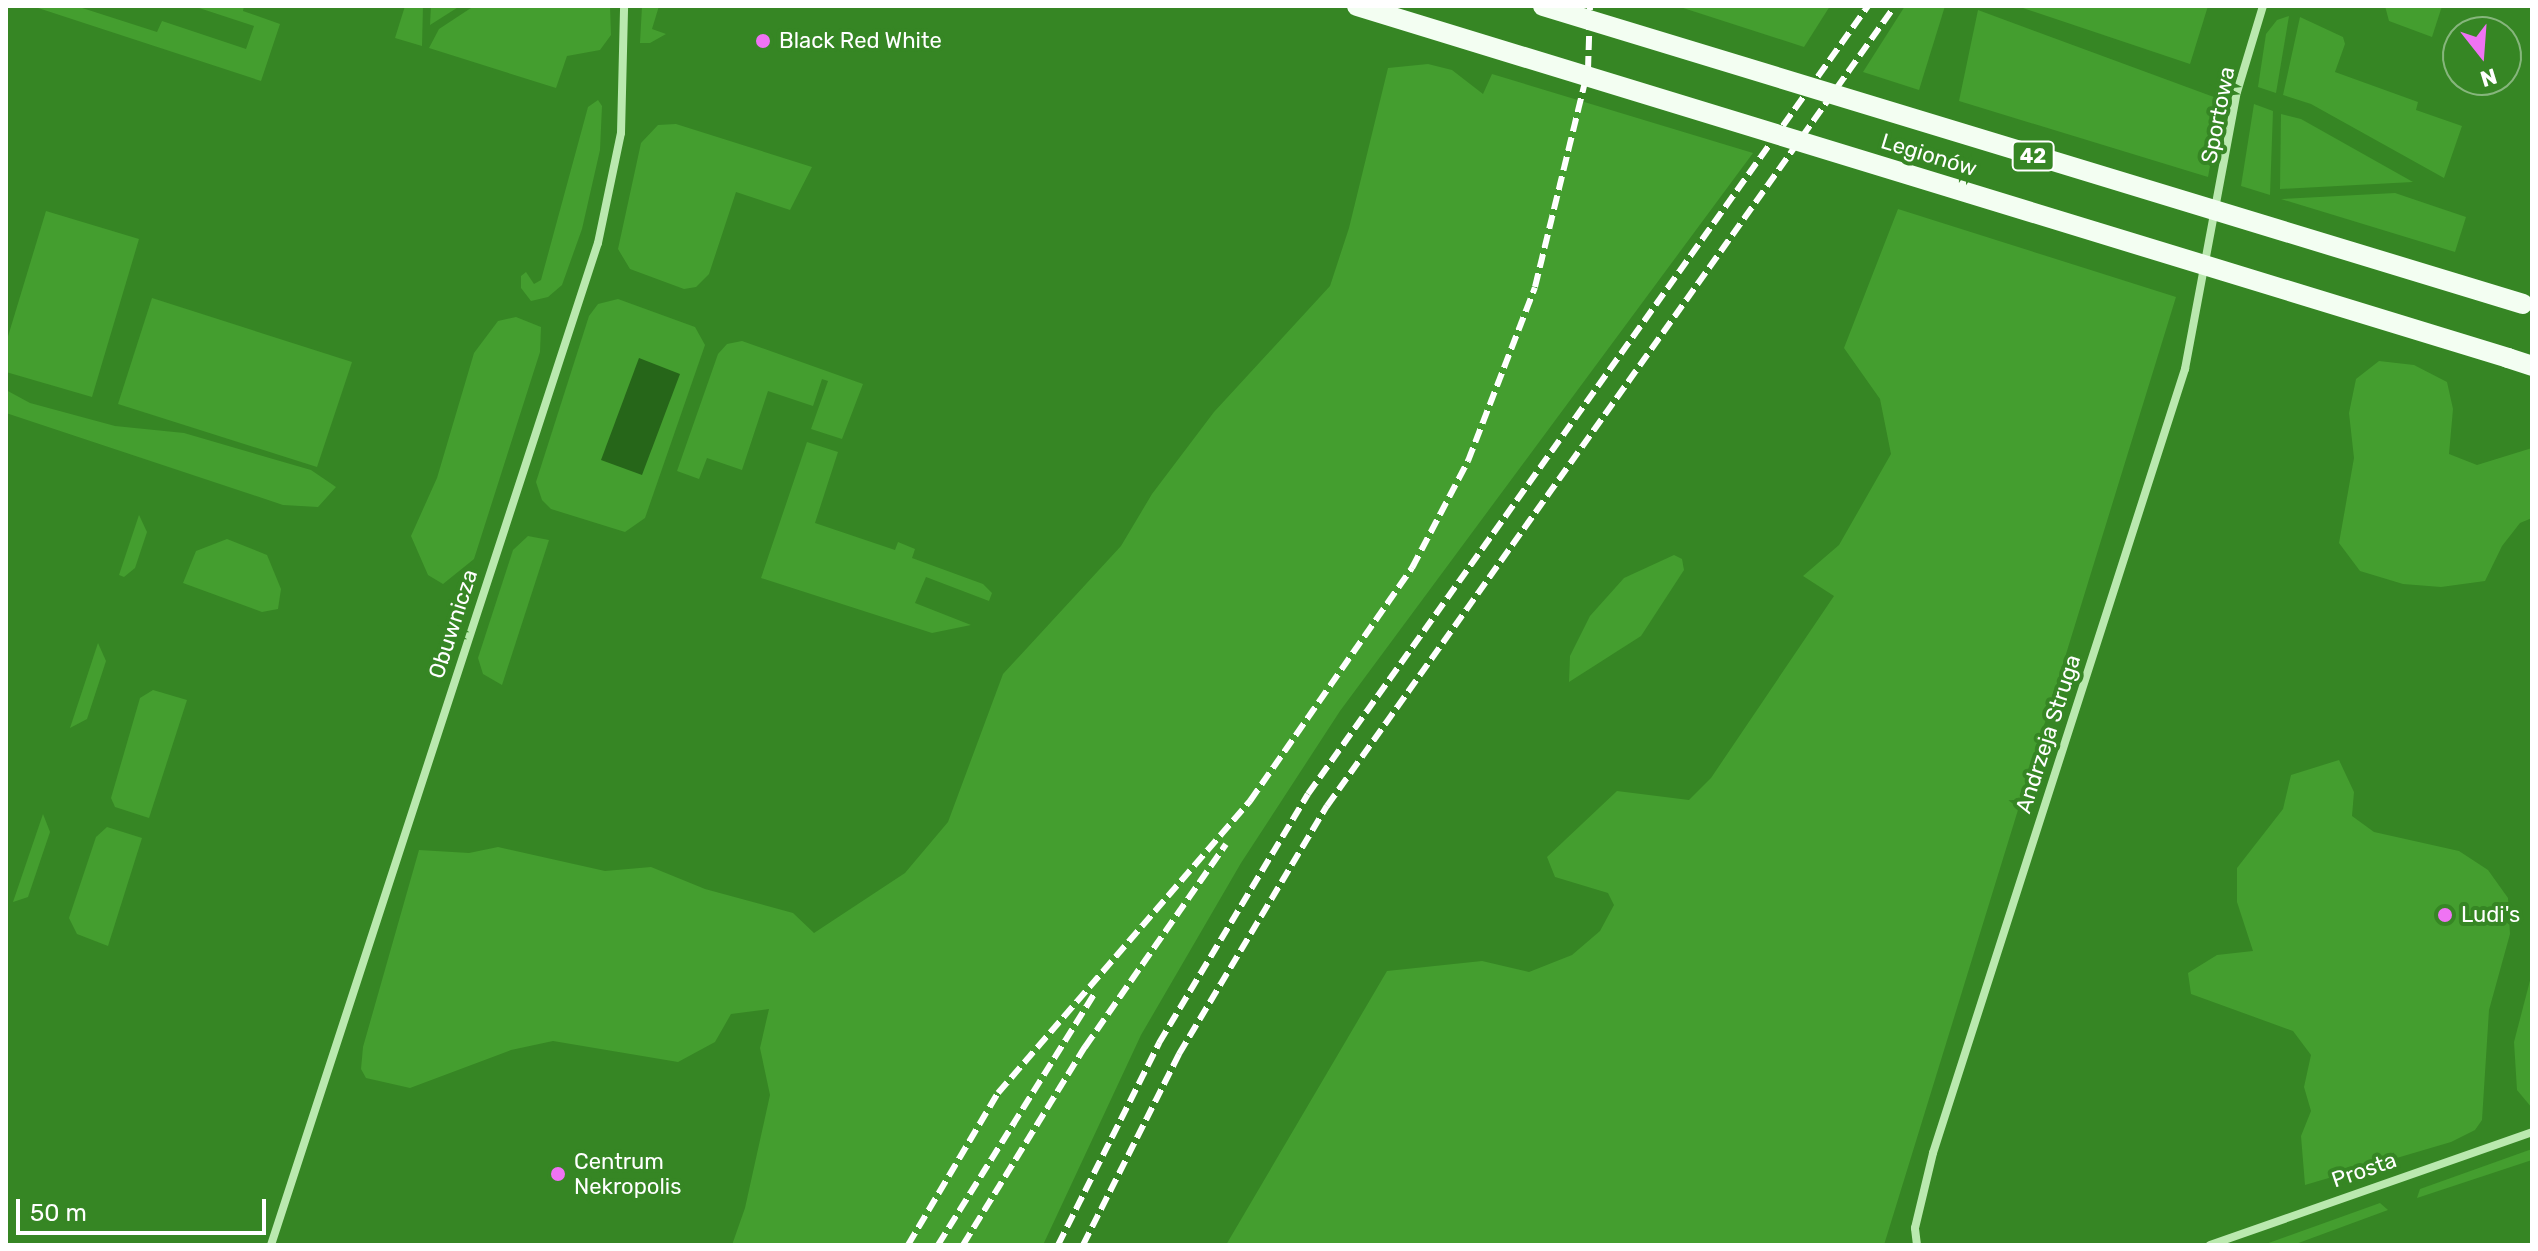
<!DOCTYPE html>
<html>
<head>
<meta charset="utf-8">
<style>
	body { margin:0 }
	#map { position:relative; width:2538px; height:1251px; overflow:hidden; background:#368624; font-family:Rubik,sans-serif }
	div>[style] { position:absolute }
	[style*='--x'] { left:calc(var(--x)*1px); top:calc(var(--y)*1px); width:calc(var(--w)*1px); rotate:calc(var(--a)*1deg) }
	.green>* { inset:0; background:#449e2f }
	.water>* { inset:0; background:#266619 }
	.street>* { height:8px; margin:-4px; padding:0 4px; transform-origin:4px; border-radius:4px; background:#bae9af }
	.primary>* { height:20px; margin:-10px; padding:0 10px; transform-origin:10px; border-radius:10px; background:#f3fef2 }
	.rail>* { height:6px; margin-top:-3px; transform-origin:0; background:repeating-linear-gradient(90deg,#fff 0 14px,transparent 0 20px) }
	.primary-bridge>* { height:20px; margin:-10px; padding:0 10px; transform-origin:10px; border-radius:10px; background:#f3fef2 }
	.dots>* { width:22px; height:22px; translate:-50% -50%; box-sizing:border-box; border:4px solid #368624; border-radius:50% }
	span { translate:-50% -50%; white-space:nowrap; text-align:center; line-height:1.15; -webkit-text-stroke:8px #368624; paint-order:stroke }
	.shield-label span { padding:2px 6px; background:#368624; border:2px solid; border-radius:6px; -webkit-text-stroke-width:0 }
	.shield-label { font-size:20px; color:#fff; font-weight:700 }
	.poi-label { font-size:22px; color:#fff }
	.left { translate:0 -50%; text-align:left }
	.street-label { font-size:22px; color:#fff }
	.frame { position:absolute; inset:0; border:8px solid #fff; pointer-events:none }
	.north { position:absolute; left:2442px; top:16px; width:80px; height:80px; box-sizing:border-box; background:#368624; border:2px solid #86b67c; border-radius:50%; rotate:163deg; font-size:22px; font-weight:700; line-height:32px; text-align:center; color:#fff }
	.north::after { content:''; display:block; margin:auto; width:28px; height:36px; background:#ef73f3; clip-path:polygon(50% 0,100% 100%,50% 72%,0 100%) }
	.scale { position:absolute; left:16px; top:1199px; width:250px; height:36px; box-sizing:border-box; border:4px solid #fff; border-top:0; padding-left:10px; font-size:24px; line-height:28px; white-space:nowrap; color:#fff; -webkit-text-stroke:6px #368624; paint-order:stroke }
</style>
</head>
<body>
<div id="map">
	<div class="green">
		<i style="clip-path:polygon(32px 6px,76px 6px,157px 32px,162px 21px,246px 49px,254px 26px,193px 6px,244px 6px,243px 11px,280px 24px,261px 81px)"></i>
		<i style="clip-path:polygon(405px 6px,423px 6px,422px 46px,395px 38px)"></i>
		<i style="clip-path:polygon(431px 6px,460px 6px,430px 25px)"></i>
		<i style="clip-path:polygon(474px 6px,610px 6px,611px 35px,600px 50px,567px 56px,556px 88px,429px 48px,439px 29px)"></i>
		<i style="clip-path:polygon(642px 6px,659px 6px,652px 29px,666px 34px,650px 43px,640px 43px)"></i>
		<i style="clip-path:polygon(1677px 6px,1830px 6px,1804px 47px)"></i>
		<i style="clip-path:polygon(1905px 6px,1945px 6px,1919px 90px,1863px 72px)"></i>
		<i style="clip-path:polygon(2017px 6px,2208px 6px,2190px 64px)"></i>
		<i style="clip-path:polygon(2385px 6px,2442px 6px,2432px 37px,2389px 21px)"></i>
		<i style="clip-path:polygon(1978px 10px,2222px 100px,2208px 177px,1959px 101px)"></i>
		<i style="clip-path:polygon(2289px 16px,2276px 93px,2258px 87px,2266px 34px,2277px 20px)"></i>
		<i style="clip-path:polygon(2300px 17px,2343px 37px,2345px 44px,2335px 72px,2418px 102px,2416px 110px,2462px 126px,2444px 178px,2311px 104px,2283px 95px)"></i>
		<i style="clip-path:polygon(1428px 64px,1452px 70px,1483px 94px,1492px 74px,1753px 153px,1340px 711px,1241px 863px,1141px 1035px,1043px 1245px,732px 1245px,745px 1208px,770px 1095px,760px 1048px,769px 1009px,731px 1014px,715px 1042px,678px 1062px,553px 1041px,511px 1050px,410px 1088px,366px 1078px,361px 1069px,363px 1047px,419px 850px,469px 853px,498px 847px,605px 871px,651px 867px,705px 889px,793px 913px,814px 933px,905px 873px,948px 822px,1003px 674px,1121px 546px,1152px 494px,1214px 412px,1330px 286px,1349px 228px,1388px 68px)"></i>
		<i style="clip-path:polygon(598px 100px,602px 106px,600px 150px,582px 229px,562px 285px,548px 297px,531px 301px,521px 288px,521px 276px,526px 272px,534px 284px,541px 280px,588px 107px)"></i>
		<i style="clip-path:polygon(2254px 104px,2273px 111px,2270px 195px,2241px 186px)"></i>
		<i style="clip-path:polygon(2281px 114px,2301px 119px,2413px 182px,2280px 189px)"></i>
		<i style="clip-path:polygon(676px 124px,812px 167px,790px 210px,736px 192px,709px 274px,696px 287px,684px 289px,630px 269px,618px 249px,641px 143px,658px 125px)"></i>
		<i style="clip-path:polygon(2395px 193px,2466px 217px,2455px 252px,2281px 199px)"></i>
		<i style="clip-path:polygon(1898px 209px,2176px 297px,1884px 1245px,1226px 1245px,1387px 971px,1482px 961px,1529px 972px,1572px 955px,1600px 931px,1614px 905px,1608px 893px,1555px 877px,1547px 857px,1617px 791px,1689px 800px,1711px 778px,1834px 596px,1803px 576px,1839px 545px,1891px 454px,1880px 399px,1844px 348px)"></i>
		<i style="clip-path:polygon(46px 211px,139px 239px,92px 397px,6px 372px,6px 343px)"></i>
		<i style="clip-path:polygon(152px 298px,352px 362px,317px 467px,118px 404px)"></i>
		<i style="clip-path:polygon(618px 299px,695px 327px,705px 345px,645px 518px,625px 532px,551px 509px,542px 500px,536px 482px,589px 316px,598px 304px)"></i>
		<i style="clip-path:polygon(516px 317px,541px 327px,540px 352px,474px 559px,443px 584px,428px 575px,411px 536px,437px 478px,474px 353px,498px 321px)"></i>
		<i style="clip-path:polygon(742px 341px,863px 384px,842px 439px,811px 429px,828px 381px,822px 379px,813px 406px,768px 391px,742px 470px,707px 458px,699px 479px,677px 471px,718px 354px,727px 344px)"></i>
		<i style="clip-path:polygon(2379px 361px,2414px 365px,2447px 382px,2453px 409px,2449px 454px,2477px 465px,2532px 448px,2532px 518px,2520px 523px,2502px 546px,2485px 581px,2441px 587px,2403px 584px,2360px 571px,2339px 543px,2354px 458px,2349px 413px,2356px 379px)"></i>
		<i style="clip-path:polygon(6px 390px,30px 403px,115px 426px,184px 433px,311px 470px,336px 487px,318px 507px,283px 505px,6px 413px)"></i>
		<i style="clip-path:polygon(807px 442px,838px 452px,815px 523px,895px 550px,898px 542px,915px 549px,912px 558px,983px 584px,992px 593px,989px 601px,926px 577px,915px 603px,971px 625px,932px 633px,761px 578px)"></i>
		<i style="clip-path:polygon(139px 515px,147px 532px,135px 568px,124px 577px,119px 575px)"></i>
		<i style="clip-path:polygon(528px 536px,549px 540px,502px 685px,483px 674px,478px 658px,513px 550px)"></i>
		<i style="clip-path:polygon(227px 539px,267px 555px,281px 589px,278px 609px,262px 612px,183px 583px,196px 551px)"></i>
		<i style="clip-path:polygon(1674px 555px,1682px 559px,1684px 570px,1641px 636px,1569px 682px,1570px 656px,1590px 616px,1624px 578px)"></i>
		<i style="clip-path:polygon(98px 643px,106px 661px,87px 719px,70px 728px)"></i>
		<i style="clip-path:polygon(153px 690px,187px 700px,149px 818px,115px 807px,111px 798px,140px 698px)"></i>
		<i style="clip-path:polygon(2339px 760px,2354px 792px,2352px 816px,2374px 832px,2459px 851px,2488px 870px,2508px 898px,2510px 934px,2489px 1010px,2482px 1120px,2475px 1130px,2451px 1142px,2305px 1185px,2301px 1136px,2311px 1111px,2304px 1087px,2311px 1055px,2293px 1031px,2191px 994px,2188px 973px,2217px 955px,2253px 951px,2237px 902px,2237px 868px,2283px 809px,2291px 775px)"></i>
		<i style="clip-path:polygon(43px 814px,50px 832px,28px 897px,13px 902px)"></i>
		<i style="clip-path:polygon(107px 827px,142px 838px,108px 946px,77px 934px,69px 918px,96px 837px)"></i>
		<i style="clip-path:polygon(2532px 973px,2532px 1108px,2517px 1090px,2514px 1042px)"></i>
		<i style="clip-path:polygon(2532px 1149px,2532px 1160px,2417px 1198px,2420px 1189px)"></i>
		<i style="clip-path:polygon(2380px 1203px,2388px 1210px,2293px 1245px,2263px 1245px)"></i>
	</div>
	<div class="water">
		<i style="clip-path:polygon(639px 358px,680px 374px,642px 475px,601px 460px)"></i>
	</div>
	<div class="street">
		<i style="--x:271;--y:1245;--w:1054;--a:-71.93"></i>
		<i style="--x:598;--y:243;--w:112;--a:-78.2"></i>
		<i style="--x:621;--y:133;--w:127;--a:-88.6"></i>
		<i style="--x:1917;--y:1245;--w:17;--a:-97"></i>
		<i style="--x:1915;--y:1228;--w:77;--a:-76.5"></i>
		<i style="--x:1933;--y:1153;--w:824;--a:-72.18"></i>
		<i style="--x:2185;--y:369;--w:282;--a:-79.4"></i>
		<i style="--x:2237;--y:92;--w:90;--a:-73.2"></i>
		<i style="--x:2210;--y:1245;--w:341;--a:-19.3"></i>
	</div>
	<div class="primary">
		<i style="--x:2508;--y:358;--w:25;--a:18"></i>
	</div>
	<div class="rail">
		<i style="--x:908;--y:1245;--w:177;--a:-59.4"></i>
		<i style="--x:998;--y:1093;--w:386;--a:-49.2"></i>
		<i style="--x:1250;--y:801;--w:284;--a:-55.2"></i>
		<i style="--x:1412;--y:568;--w:121;--a:-62.4"></i>
		<i style="--x:1468;--y:461;--w:186;--a:-68.9"></i>
		<i style="--x:1535;--y:287;--w:223;--a:-76.3"></i>
		<i style="--x:1588;--y:70;--w:64;--a:-88.2"></i>
		<i style="--x:938;--y:1245;--w:299;--a:-58.1"></i>
		<i style="--x:963;--y:1245;--w:233;--a:-58.4"></i>
		<i style="--x:1085;--y:1047;--w:247;--a:-55.2"></i>
		<i style="--x:1058;--y:1245;--w:226;--a:-63.4"></i>
		<i style="--x:1159;--y:1043;--w:290;--a:-59.1"></i>
		<i style="--x:1308;--y:794;--w:967;--a:-54.6"></i>
		<i style="--x:1083;--y:1245;--w:214;--a:-63.3"></i>
		<i style="--x:1179;--y:1054;--w:289;--a:-59.2"></i>
		<i style="--x:1327;--y:806;--w:981;--a:-54.63"></i>
	</div>
	<div class="primary-bridge">
		<i style="--x:1357;--y:6;--w:1204;--a:17"></i>
		<i style="--x:1543;--y:6;--w:1024;--a:16.91"></i>
	</div>
	<div class="dots">
		<i style="left:763px;top:41px;background:#ef73f3"></i>
		<i style="left:2445px;top:915px;background:#ef73f3"></i>
		<i style="left:558px;top:1174px;background:#ef73f3"></i>
	</div>
	<div class="shield-label">
		<span style="left:2033px;top:156px">42</span>
	</div>
	<div class="poi-label">
		<span class="left" style="left:779px;top:41px">Black Red White</span>
		<span class="left" style="left:2461px;top:915px">Ludi's</span>
		<span class="left" style="left:574px;top:1174px">Centrum<br>Nekropolis</span>
	</div>
	<div class="street-label">
		<span style="left:2218px;top:115px;rotate:-79deg">Sportowa</span>
		<span style="left:1929px;top:155px;rotate:17deg">Legionów</span>
		<span style="left:453px;top:624px;rotate:-72deg">Obuwnicza</span>
		<span style="left:2048px;top:734px;rotate:-72deg">Andrzeja Struga</span>
		<span style="left:2364px;top:1170px;rotate:-19deg">Prosta</span>
	</div>
	<div class="frame"></div>
	<div class="north">N</div>
	<div class="scale">50 m</div>
</div>
</body>
</html>
